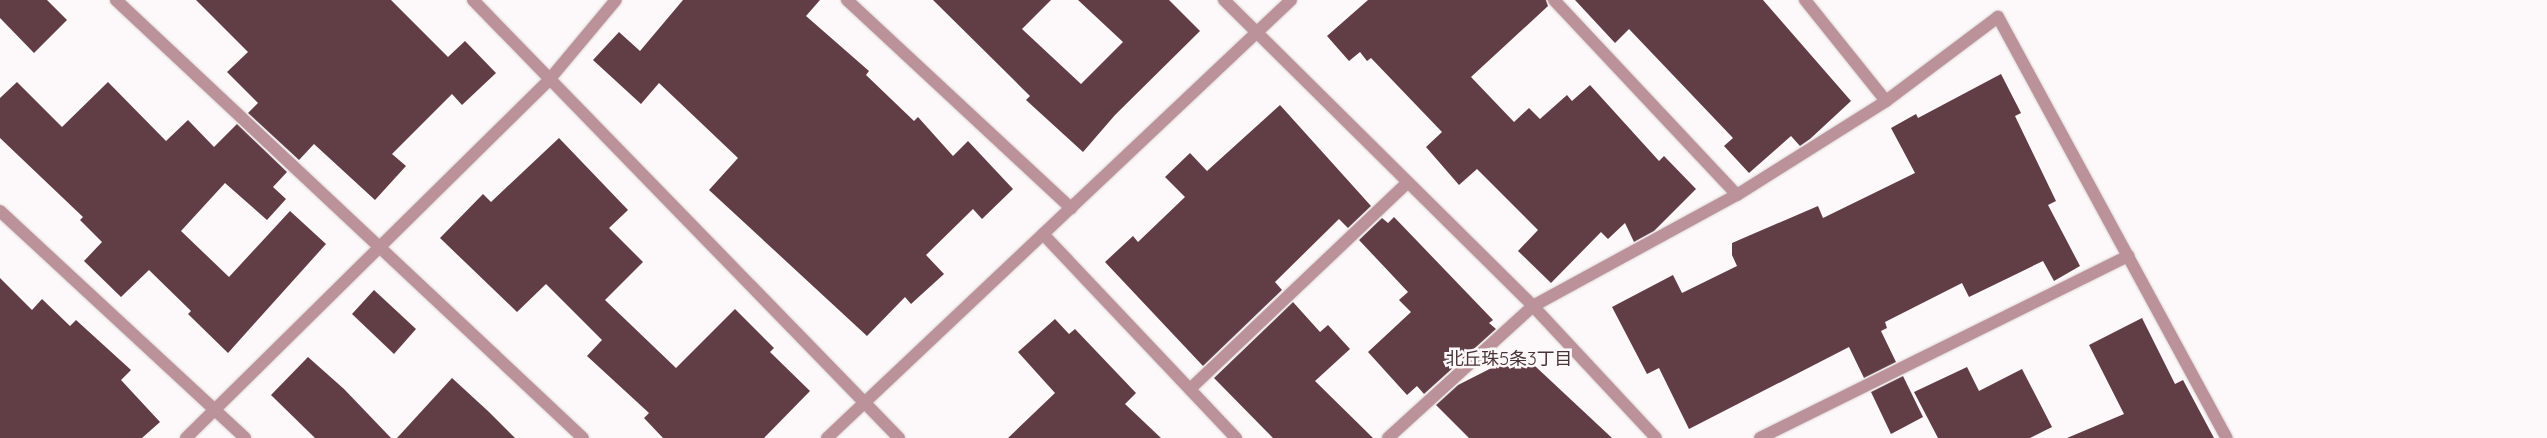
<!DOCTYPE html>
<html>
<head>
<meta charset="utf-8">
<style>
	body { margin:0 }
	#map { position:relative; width:2547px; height:438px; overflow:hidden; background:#fdf8f9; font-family:Quicksand,"Noto Sans JP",sans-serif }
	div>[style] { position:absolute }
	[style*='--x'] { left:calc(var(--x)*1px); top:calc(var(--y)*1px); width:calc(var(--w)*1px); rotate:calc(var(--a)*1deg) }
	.building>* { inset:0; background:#613e45 }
	.roads { filter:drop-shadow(0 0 1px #dbd5d6) drop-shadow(0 0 1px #dbd5d6) }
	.street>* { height:12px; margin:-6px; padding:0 6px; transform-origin:6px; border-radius:6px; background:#bb929a }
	span { translate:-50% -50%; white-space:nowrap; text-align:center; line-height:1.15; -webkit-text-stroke:5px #fdf8f9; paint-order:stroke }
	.neighbourhood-label { font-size:18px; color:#483438 }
</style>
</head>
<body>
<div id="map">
	<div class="building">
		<i style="clip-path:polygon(0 0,47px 0,67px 20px,34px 53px,0 18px)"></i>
		<i style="clip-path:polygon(196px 0,391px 0,448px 57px,465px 41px,496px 73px,462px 105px,452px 94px,392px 154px,406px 166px,375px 200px,314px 144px,299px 160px,248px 113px,258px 103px,227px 72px,248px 52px)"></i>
		<i style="clip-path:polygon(683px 0,820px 0,806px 16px,869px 71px,866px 75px,914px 121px,918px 117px,953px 156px,968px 141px,1013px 189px,982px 219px,973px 209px,926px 255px,944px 274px,911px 304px,905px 297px,867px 336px,709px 190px,738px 158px,659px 83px,641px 104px,593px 60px,619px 32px,640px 51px)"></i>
		<i style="clip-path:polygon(933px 0,1051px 0,1022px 29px,1081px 84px,1123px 42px,1078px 0,1169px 0,1200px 31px,1115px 115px,1083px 152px,1026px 100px,1030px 96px)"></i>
		<i style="clip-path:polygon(1368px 0,1546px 0,1548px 6px,1471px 77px,1514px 122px,1529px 108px,1540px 119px,1567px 95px,1572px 101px,1590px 85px,1659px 161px,1664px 156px,1696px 189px,1654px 231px,1634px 242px,1625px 223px,1608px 239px,1601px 232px,1551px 283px,1518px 251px,1538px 230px,1477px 169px,1459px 185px,1426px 147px,1442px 132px,1371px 58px,1367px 61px,1360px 52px,1349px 61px,1327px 36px)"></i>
		<i style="clip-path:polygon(1575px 0,1763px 0,1851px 101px,1810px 139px,1800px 146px,1791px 136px,1749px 173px,1724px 146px,1733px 138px,1629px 29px,1615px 43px)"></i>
		<i style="clip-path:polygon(2001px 74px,2021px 113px,2015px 116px,2056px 201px,2048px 205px,2080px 266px,2054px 281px,2043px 261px,1969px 297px,1962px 283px,1885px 322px,1887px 328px,1881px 331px,1896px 362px,1864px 378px,1849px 347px,1689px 429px,1659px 368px,1647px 374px,1612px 307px,1673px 275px,1682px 293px,1737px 266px,1732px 255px,1732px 243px,1818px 206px,1823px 218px,1915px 173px,1891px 128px,1916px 114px,1918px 118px)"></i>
		<i style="clip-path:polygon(17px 82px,62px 127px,108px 82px,166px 141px,188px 120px,214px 147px,237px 124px,287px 172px,273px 187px,286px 199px,267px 220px,225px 183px,181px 231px,229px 277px,290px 211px,326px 244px,228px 353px,188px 314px,191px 311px,149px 270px,121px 297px,84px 261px,102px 242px,80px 220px,83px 217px,0 138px,0 98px)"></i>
		<i style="clip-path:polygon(1280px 105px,1371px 206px,1348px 228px,1339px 219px,1275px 282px,1282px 290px,1203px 366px,1105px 262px,1133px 236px,1138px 242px,1185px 197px,1165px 177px,1190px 153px,1207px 171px)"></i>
		<i style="clip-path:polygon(559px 138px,628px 210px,609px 228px,643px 262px,605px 300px,676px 368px,735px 309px,774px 348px,770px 352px,810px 391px,764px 438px,663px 438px,644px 418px,649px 413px,587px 356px,602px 340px,546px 284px,517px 312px,440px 238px,483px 194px,491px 202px)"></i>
		<i style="clip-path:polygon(1394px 217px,1493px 320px,1489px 323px,1496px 329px,1424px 394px,1417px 386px,1407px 395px,1368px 352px,1411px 312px,1399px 300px,1408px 292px,1359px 240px,1382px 218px,1388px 223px)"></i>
		<i style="clip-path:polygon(0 278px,32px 310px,42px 299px,70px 326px,76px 320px,131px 370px,121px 380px,160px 422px,142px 438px,0 438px)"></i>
		<i style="clip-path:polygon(374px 290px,416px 329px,394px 354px,352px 314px)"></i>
		<i style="clip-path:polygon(1293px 302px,1320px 332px,1328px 325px,1350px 349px,1315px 381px,1373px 438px,1273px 438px,1214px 378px)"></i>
		<i style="clip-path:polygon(2142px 318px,2175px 384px,2183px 380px,2214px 438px,2067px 438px,2124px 414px,2089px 345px)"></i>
		<i style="clip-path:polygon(1055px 319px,1069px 334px,1075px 329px,1136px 393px,1125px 404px,1161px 438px,1008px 438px,1055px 393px,1018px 352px)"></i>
		<i style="clip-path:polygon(1521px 353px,1612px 438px,1469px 438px,1436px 405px,1458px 385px)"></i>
		<i style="clip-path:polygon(308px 357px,344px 389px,391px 438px,315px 438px,271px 395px)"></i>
		<i style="clip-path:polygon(1967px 367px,1979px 391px,2022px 369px,2052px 427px,2030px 438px,1938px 438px,1914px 392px)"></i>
		<i style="clip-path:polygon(1903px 376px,1923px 417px,1891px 434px,1871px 392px)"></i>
		<i style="clip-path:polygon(452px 378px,489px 412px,515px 438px,397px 438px)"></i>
	</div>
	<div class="roads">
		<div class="street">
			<i style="--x:116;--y:0;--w:640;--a:43.16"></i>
			<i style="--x:473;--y:0;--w:611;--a:45.8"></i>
			<i style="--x:847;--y:0;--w:306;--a:42.9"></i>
			<i style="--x:1224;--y:0;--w:435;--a:44.7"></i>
			<i style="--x:1533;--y:306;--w:180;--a:47"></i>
			<i style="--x:1554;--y:0;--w:267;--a:46.8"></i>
			<i style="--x:1805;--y:0;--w:129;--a:51.3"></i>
			<i style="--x:0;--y:211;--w:334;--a:42.8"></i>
			<i style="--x:1043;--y:234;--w:281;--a:46.6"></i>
			<i style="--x:1190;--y:389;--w:299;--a:-43.5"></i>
			<i style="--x:186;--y:438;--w:510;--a:-44.6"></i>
			<i style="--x:549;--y:80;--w:104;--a:-50.1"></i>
			<i style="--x:827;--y:438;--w:638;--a:-43.35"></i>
			<i style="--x:1388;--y:438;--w:196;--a:-42.3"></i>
			<i style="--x:1533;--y:306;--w:232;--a:-28.6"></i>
			<i style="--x:1737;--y:195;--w:176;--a:-32.2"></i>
			<i style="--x:1886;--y:101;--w:140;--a:-36.9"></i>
			<i style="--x:1998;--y:17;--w:479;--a:61.5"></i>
			<i style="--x:1760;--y:438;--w:411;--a:-26.3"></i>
		</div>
	</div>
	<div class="neighbourhood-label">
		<span style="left:1509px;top:359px">北丘珠5条3丁目</span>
	</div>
</div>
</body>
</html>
